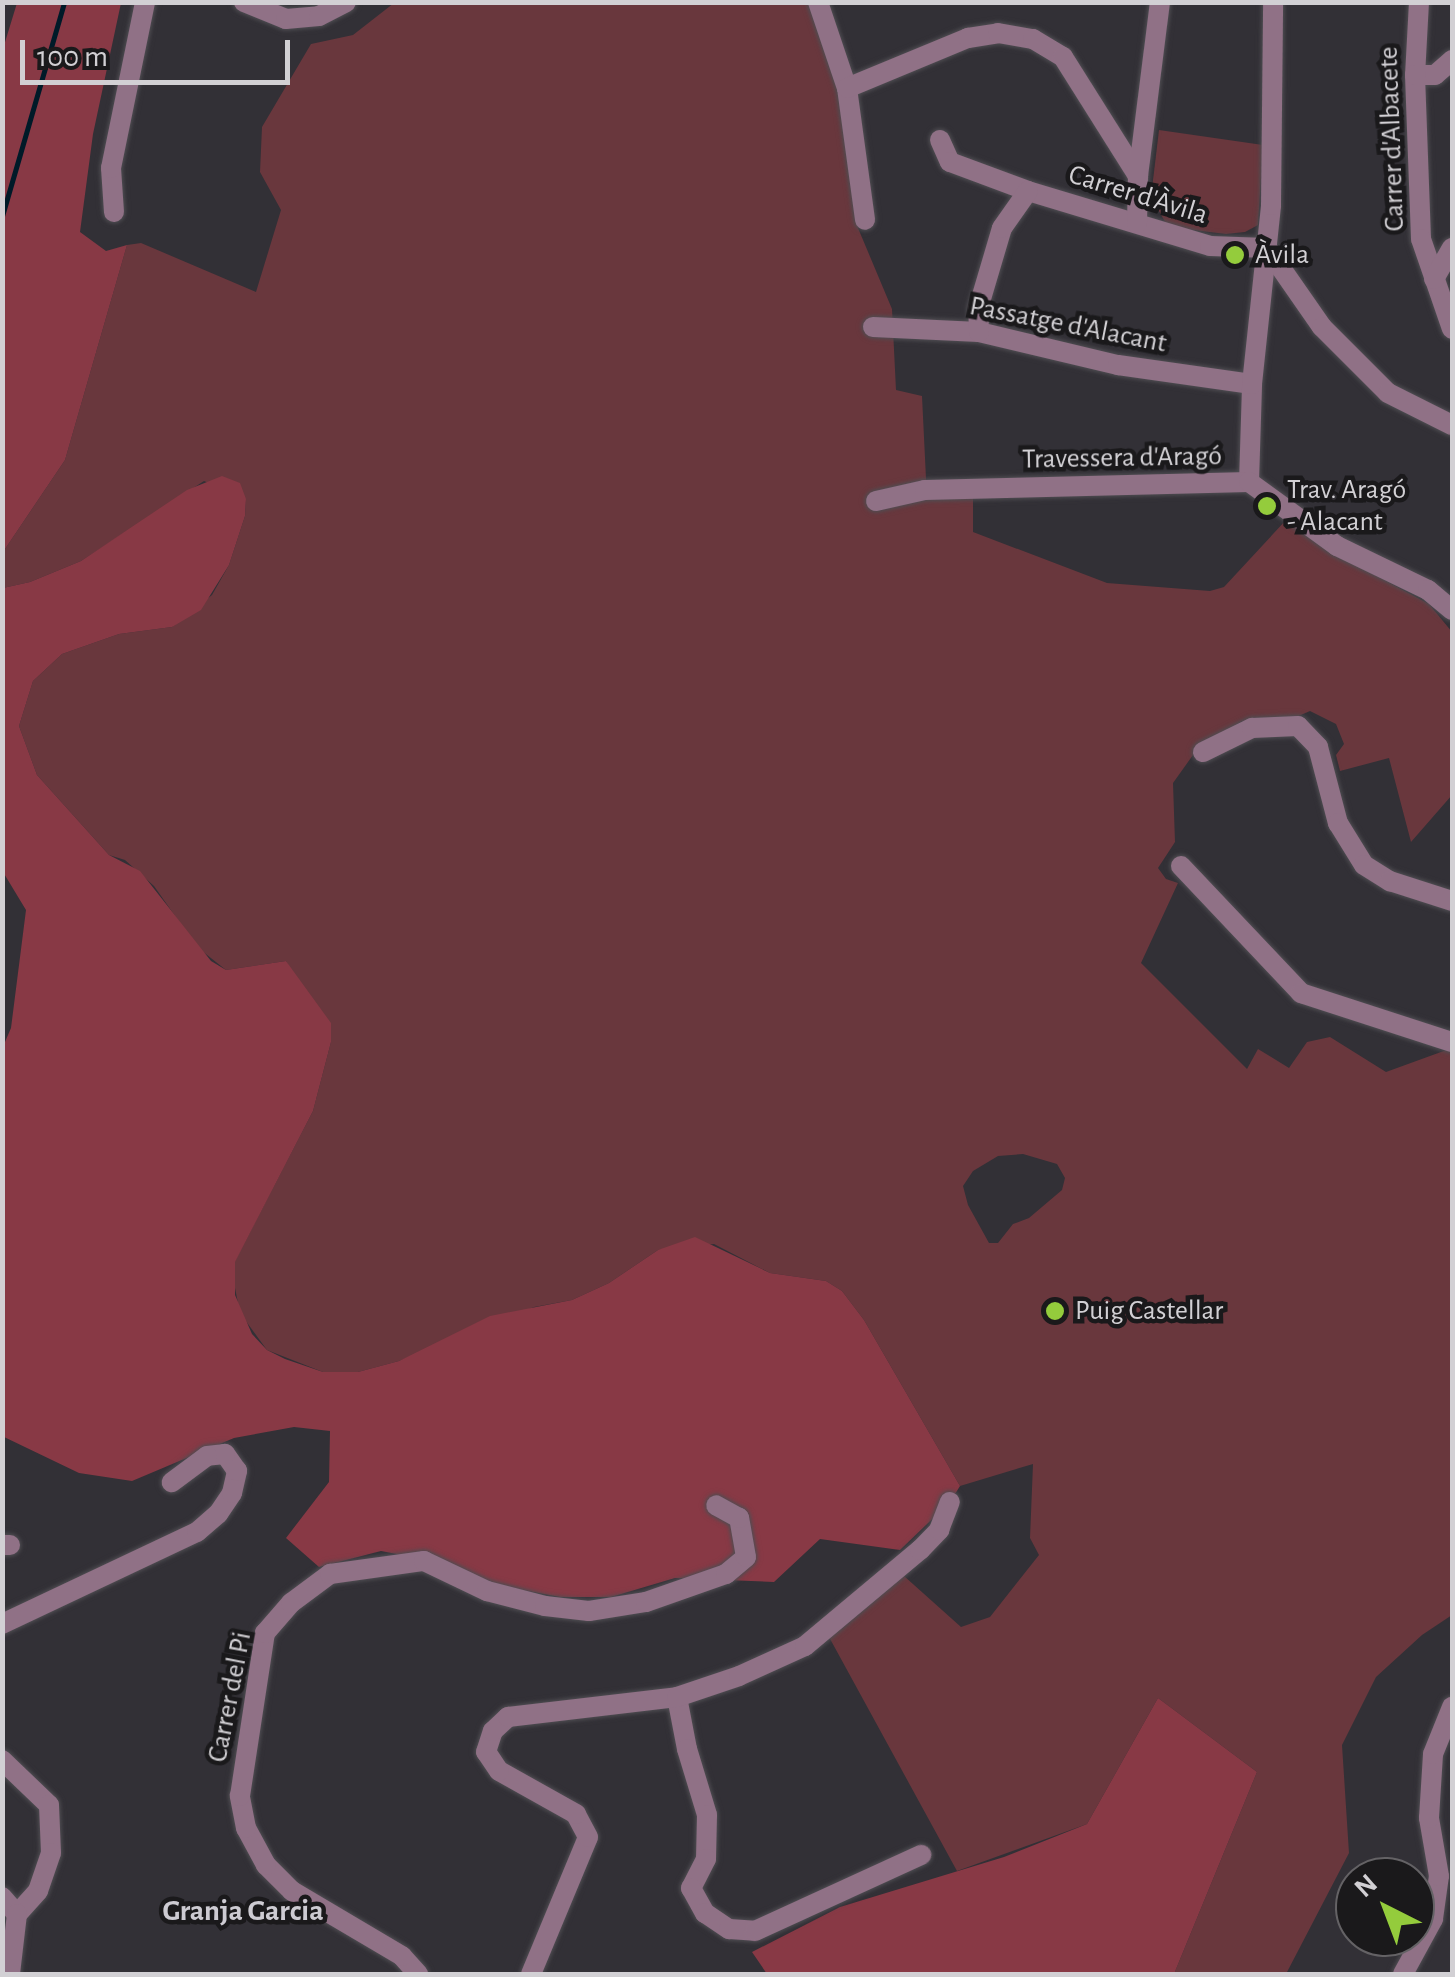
<!DOCTYPE html>
<html>
<head>
<meta charset="utf-8">
<style>
	body { margin:0 }
	#map { position:relative; width:1455px; height:1977px; overflow:hidden; background:#323036; font-family:"Alegreya Sans",sans-serif }
	div>[style] { position:absolute }
	[style*='--x'] { left:calc(var(--x)*1px); top:calc(var(--y)*1px); width:calc(var(--w)*1px); rotate:calc(var(--a)*1deg) }
	.green>* { inset:0; background:#69373d }
	.forest>* { inset:0; background:#883945 }
	.stream>* { height:5px; margin:-2.5px; padding:0 2.5px; transform-origin:2.5px; border-radius:2.5px; background:#001a28 }
	.roads { filter:drop-shadow(0 0 2px #4f4d52) drop-shadow(0 0 2px #4f4d52) }
	.minor>* { height:20px; margin:-10px; padding:0 10px; transform-origin:10px; border-radius:10px; background:#907186 }
	.dots>* { width:28px; height:28px; translate:-50% -50%; box-sizing:border-box; border:5px solid #1a191b; border-radius:50% }
	span { translate:-50% -50%; white-space:nowrap; text-align:center; line-height:1.15; -webkit-text-stroke:9px #1a191b; paint-order:stroke }
	.street-label { font-size:28px; color:#d2d0d4 }
	.poi-label { font-size:28px; color:#d2d0d4 }
	.left { translate:0 -50%; text-align:left }
	.neighbourhood-label { font-size:30px; color:#cdcbd2; font-weight:700 }
	.frame { position:absolute; inset:0; border:5px solid #d2d0d4; pointer-events:none }
	.north { position:absolute; left:1335px; top:1857px; width:100px; height:100px; box-sizing:border-box; background:#1a191b; border:2px solid #646265; border-radius:50%; rotate:318deg; font-size:28px; font-weight:700; line-height:40px; text-align:center; color:#d2d0d4 }
	.north::after { content:''; display:block; margin:auto; width:35px; height:45px; background:#94cc3c; clip-path:polygon(50% 0,100% 100%,50% 72%,0 100%) }
	.scale { position:absolute; left:20px; top:40px; width:270px; height:45px; box-sizing:border-box; border:5px solid #d2d0d4; border-top:0; padding-left:12px; font-size:30px; line-height:35px; white-space:nowrap; color:#d2d0d4; -webkit-text-stroke:8px #1a191b; paint-order:stroke }
</style>
</head>
<body>
<div id="map">
	<div class="green">
		<i style="clip-path:polygon(evenodd,818px 2px,841px 85px,858px 228px,892px 309px,896px 390px,922px 396px,927px 499px,973px 498px,973px 532px,1107px 583px,1210px 591px,1224px 587px,1286px 520px,1326px 549px,1429px 604px,1452px 632px,1452px 795px,1411px 842px,1389px 758px,1340px 771px,1336px 755px,1344px 744px,1336px 724px,1310px 711px,1294px 718px,1242px 721px,1198px 748px,1173px 783px,1175px 842px,1158px 868px,1166px 879px,1178px 883px,1141px 963px,1247px 1069px,1258px 1049px,1289px 1068px,1307px 1042px,1330px 1037px,1386px 1072px,1452px 1048px,1452px 1615px,1422px 1635px,1376px 1677px,1342px 1745px,1349px 1853px,1286px 1974px,1174px 1974px,1257px 1772px,1158px 1698px,1087px 1824px,957px 1871px,829px 1637px,904px 1576px,961px 1627px,990px 1617px,1039px 1555px,1030px 1538px,1033px 1464px,960px 1486px,864px 1320px,842px 1291px,826px 1281px,770px 1273px,714px 1244px,658px 1250px,609px 1283px,572px 1300px,534px 1307px,399px 1361px,358px 1372px,323px 1372px,267px 1350px,240px 1313px,233px 1278px,235px 1261px,313px 1111px,331px 1042px,286px 961px,226px 970px,197px 947px,154px 886px,125px 860px,109px 855px,37px 775px,19px 726px,33px 681px,62px 654px,119px 634px,172px 627px,212px 595px,229px 565px,245px 516px,246px 499px,204px 481px,81px 561px,30px 582px,3px 588px,3px 552px,65px 460px,127px 245px,141px 243px,256px 292px,281px 210px,260px 172px,262px 127px,311px 44px,353px 35px,394px 3px,818px 2px,1023px 1154px,1057px 1164px,1065px 1178px,1062px 1190px,1029px 1218px,1013px 1224px,998px 1243px,989px 1243px,968px 1205px,963px 1186px,973px 1171px,998px 1156px,1023px 1154px)"></i>
		<i style="clip-path:polygon(1159px 130px,1263px 145px,1258px 225px,1245px 232px,1226px 234px,1168px 227px,1151px 197px)"></i>
	</div>
	<div class="forest">
		<i style="clip-path:polygon(17px 3px,121px 3px,93px 134px,80px 232px,106px 251px,127px 245px,65px 460px,3px 552px,2px 52px)"></i>
		<i style="clip-path:polygon(222px 476px,240px 483px,246px 499px,245px 516px,229px 565px,201px 610px,172px 627px,119px 634px,62px 654px,33px 681px,19px 726px,37px 775px,109px 855px,140px 871px,211px 961px,226px 970px,286px 961px,331px 1023px,331px 1042px,313px 1111px,235px 1262px,235px 1295px,252px 1334px,267px 1350px,285px 1359px,323px 1372px,358px 1372px,399px 1361px,490px 1316px,572px 1300px,609px 1283px,658px 1250px,695px 1237px,770px 1273px,826px 1281px,842px 1291px,864px 1320px,960px 1486px,950px 1502px,900px 1550px,820px 1539px,774px 1582px,675px 1578px,611px 1597px,560px 1597px,506px 1587px,438px 1562px,381px 1551px,319px 1567px,286px 1538px,329px 1482px,330px 1431px,294px 1427px,234px 1438px,132px 1481px,79px 1473px,2px 1436px,2px 1049px,11px 1028px,26px 910px,3px 872px,3px 588px,30px 582px,81px 561px,187px 490px)"></i>
		<i style="clip-path:polygon(1158px 1698px,1257px 1772px,1174px 1974px,767px 1974px,752px 1952px,840px 1907px,1004px 1857px,1087px 1824px)"></i>
	</div>
	<div class="stream">
		<i style="--x:2;--y:216;--w:223;--a:-73.8"></i>
	</div>
	<div class="roads">
		<div class="minor">
			<i style="--x:244;--y:2;--w:45;--a:22"></i>
			<i style="--x:286;--y:19;--w:33;--a:-5"></i>
			<i style="--x:319;--y:16;--w:30;--a:-27"></i>
			<i style="--x:818;--y:2;--w:91;--a:71.4"></i>
			<i style="--x:847;--y:88;--w:133;--a:82.2"></i>
			<i style="--x:1419;--y:2;--w:73;--a:93.1"></i>
			<i style="--x:1415;--y:75;--w:164;--a:87.9"></i>
			<i style="--x:1421;--y:239;--w:95;--a:71"></i>
			<i style="--x:1415;--y:75;--w:20;--a:0"></i>
			<i style="--x:1435;--y:75;--w:23;--a:-41"></i>
			<i style="--x:847;--y:88;--w:131;--a:-22.5"></i>
			<i style="--x:968;--y:38;--w:30;--a:-9"></i>
			<i style="--x:998;--y:33;--w:36;--a:10"></i>
			<i style="--x:1033;--y:39;--w:35;--a:31"></i>
			<i style="--x:1063;--y:57;--w:141;--a:57.8"></i>
			<i style="--x:940;--y:140;--w:24;--a:66"></i>
			<i style="--x:950;--y:162;--w:83;--a:20.4"></i>
			<i style="--x:1028;--y:191;--w:190;--a:16.8"></i>
			<i style="--x:1210;--y:246;--w:57;--a:2"></i>
			<i style="--x:114;--y:212;--w:44;--a:-93.9"></i>
			<i style="--x:111;--y:168;--w:169;--a:-78.4"></i>
			<i style="--x:1137;--y:223;--w:47;--a:-88.8"></i>
			<i style="--x:1138;--y:176;--w:175;--a:-82.8"></i>
			<i style="--x:1267;--y:248;--w:96;--a:55.2"></i>
			<i style="--x:1322;--y:327;--w:93;--a:45"></i>
			<i style="--x:1388;--y:393;--w:72;--a:26.6"></i>
			<i style="--x:1434;--y:279;--w:36;--a:-60"></i>
			<i style="--x:873;--y:327;--w:106;--a:2.7"></i>
			<i style="--x:979;--y:332;--w:143;--a:13.4"></i>
			<i style="--x:1118;--y:365;--w:135;--a:8.1"></i>
			<i style="--x:979;--y:332;--w:23;--a:-92"></i>
			<i style="--x:978;--y:309;--w:84;--a:-73.5"></i>
			<i style="--x:1002;--y:228;--w:45;--a:-54.9"></i>
			<i style="--x:1249;--y:482;--w:98;--a:-88.2"></i>
			<i style="--x:1252;--y:384;--w:180;--a:-83.9"></i>
			<i style="--x:1271;--y:205;--w:203;--a:-89.4"></i>
			<i style="--x:876;--y:501;--w:50;--a:-12.7"></i>
			<i style="--x:925;--y:490;--w:324;--a:-1.4"></i>
			<i style="--x:1249;--y:482;--w:109;--a:36"></i>
			<i style="--x:1337;--y:546;--w:101;--a:25.8"></i>
			<i style="--x:1428;--y:590;--w:31;--a:40"></i>
			<i style="--x:1203;--y:752;--w:55;--a:-26.1"></i>
			<i style="--x:1252;--y:728;--w:46;--a:-2.5"></i>
			<i style="--x:1298;--y:726;--w:29;--a:46"></i>
			<i style="--x:1318;--y:747;--w:79;--a:75.3"></i>
			<i style="--x:1338;--y:823;--w:49;--a:58.2"></i>
			<i style="--x:1364;--y:865;--w:31;--a:32"></i>
			<i style="--x:1390;--y:881;--w:65;--a:17.9"></i>
			<i style="--x:1181;--y:866;--w:175;--a:46.6"></i>
			<i style="--x:1301;--y:993;--w:159;--a:18"></i>
			<i style="--x:2;--y:1545;--w:8;--a:0"></i>
			<i style="--x:2;--y:1624;--w:216;--a:-25.3"></i>
			<i style="--x:197;--y:1532;--w:28;--a:-41"></i>
			<i style="--x:218;--y:1514;--w:25;--a:-56"></i>
			<i style="--x:232;--y:1493;--w:23;--a:-77"></i>
			<i style="--x:237;--y:1471;--w:21;--a:-125"></i>
			<i style="--x:225;--y:1454;--w:18;--a:174"></i>
			<i style="--x:207;--y:1456;--w:44;--a:143.4"></i>
			<i style="--x:677;--y:1697;--w:53;--a:79.1"></i>
			<i style="--x:687;--y:1749;--w:69;--a:73.1"></i>
			<i style="--x:707;--y:1815;--w:44;--a:91.3"></i>
			<i style="--x:706;--y:1859;--w:33;--a:117"></i>
			<i style="--x:691;--y:1888;--w:29;--a:61"></i>
			<i style="--x:705;--y:1913;--w:29;--a:34"></i>
			<i style="--x:729;--y:1929;--w:26;--a:4"></i>
			<i style="--x:755;--y:1931;--w:183;--a:-24.6"></i>
			<i style="--x:2;--y:1760;--w:65;--a:43.8"></i>
			<i style="--x:49;--y:1805;--w:48;--a:87.6"></i>
			<i style="--x:51;--y:1853;--w:40;--a:108.9"></i>
			<i style="--x:38;--y:1891;--w:31;--a:132"></i>
			<i style="--x:2;--y:1897;--w:23;--a:49"></i>
			<i style="--x:17;--y:1914;--w:60;--a:96.7"></i>
			<i style="--x:418;--y:1974;--w:24;--a:-132"></i>
			<i style="--x:402;--y:1956;--w:128;--a:-149.4"></i>
			<i style="--x:292;--y:1891;--w:37;--a:-135"></i>
			<i style="--x:266;--y:1865;--w:42;--a:-118.4"></i>
			<i style="--x:246;--y:1828;--w:33;--a:-101"></i>
			<i style="--x:240;--y:1796;--w:165;--a:-81.3"></i>
			<i style="--x:265;--y:1633;--w:40;--a:-49"></i>
			<i style="--x:291;--y:1603;--w:49;--a:-36.6"></i>
			<i style="--x:330;--y:1574;--w:95;--a:-7.9"></i>
			<i style="--x:424;--y:1561;--w:70;--a:25.5"></i>
			<i style="--x:487;--y:1591;--w:60;--a:14.5"></i>
			<i style="--x:545;--y:1606;--w:44;--a:6.5"></i>
			<i style="--x:589;--y:1611;--w:58;--a:-9"></i>
			<i style="--x:646;--y:1602;--w:85;--a:-19.3"></i>
			<i style="--x:726;--y:1574;--w:26;--a:-40"></i>
			<i style="--x:746;--y:1557;--w:40;--a:-100"></i>
			<i style="--x:739;--y:1518;--w:26;--a:-151"></i>
			<i style="--x:531;--y:1974;--w:148;--a:-67.4"></i>
			<i style="--x:588;--y:1837;--w:26;--a:-118"></i>
			<i style="--x:576;--y:1814;--w:88;--a:-150.8"></i>
			<i style="--x:499;--y:1771;--w:23;--a:-124"></i>
			<i style="--x:486;--y:1752;--w:22;--a:-72"></i>
			<i style="--x:493;--y:1731;--w:21;--a:-43"></i>
			<i style="--x:508;--y:1717;--w:170;--a:-6.7"></i>
			<i style="--x:677;--y:1697;--w:65;--a:-18.7"></i>
			<i style="--x:739;--y:1676;--w:72;--a:-24.4"></i>
			<i style="--x:805;--y:1646;--w:150;--a:-39.9"></i>
			<i style="--x:920;--y:1550;--w:28;--a:-46"></i>
			<i style="--x:939;--y:1530;--w:30;--a:-69"></i>
			<i style="--x:1403;--y:1974;--w:63;--a:-61.4"></i>
			<i style="--x:1433;--y:1919;--w:43;--a:-82.1"></i>
			<i style="--x:1439;--y:1876;--w:59;--a:-99.8"></i>
			<i style="--x:1429;--y:1818;--w:64;--a:-86.4"></i>
			<i style="--x:1433;--y:1754;--w:51;--a:-68"></i>
		</div>
	</div>
	<div class="dots">
		<i style="left:1235px;top:255px;background:#94cc3c"></i>
		<i style="left:1267px;top:506px;background:#94cc3c"></i>
		<i style="left:1055px;top:1311px;background:#94cc3c"></i>
	</div>
	<div class="street-label">
		<span style="left:1392px;top:139px;rotate:-92deg">Carrer d'Albacete</span>
		<span style="left:1138px;top:195px;rotate:17deg">Carrer d'Àvila</span>
		<span style="left:1068px;top:325px;rotate:11deg">Passatge d'Alacant</span>
		<span style="left:1122px;top:458px;rotate:-1deg">Travessera d'Aragó</span>
		<span style="left:230px;top:1697px;rotate:-79deg">Carrer del Pi</span>
	</div>
	<div class="poi-label">
		<span class="left" style="left:1255px;top:255px">Àvila</span>
		<span class="left" style="left:1287px;top:506px">Trav. Aragó<br>- Alacant</span>
		<span class="left" style="left:1075px;top:1311px">Puig Castellar</span>
	</div>
	<div class="neighbourhood-label">
		<span style="left:243px;top:1911px">Granja Garcia</span>
	</div>
	<div class="frame"></div>
	<div class="north">N</div>
	<div class="scale">100 m</div>
</div>
</body>
</html>
